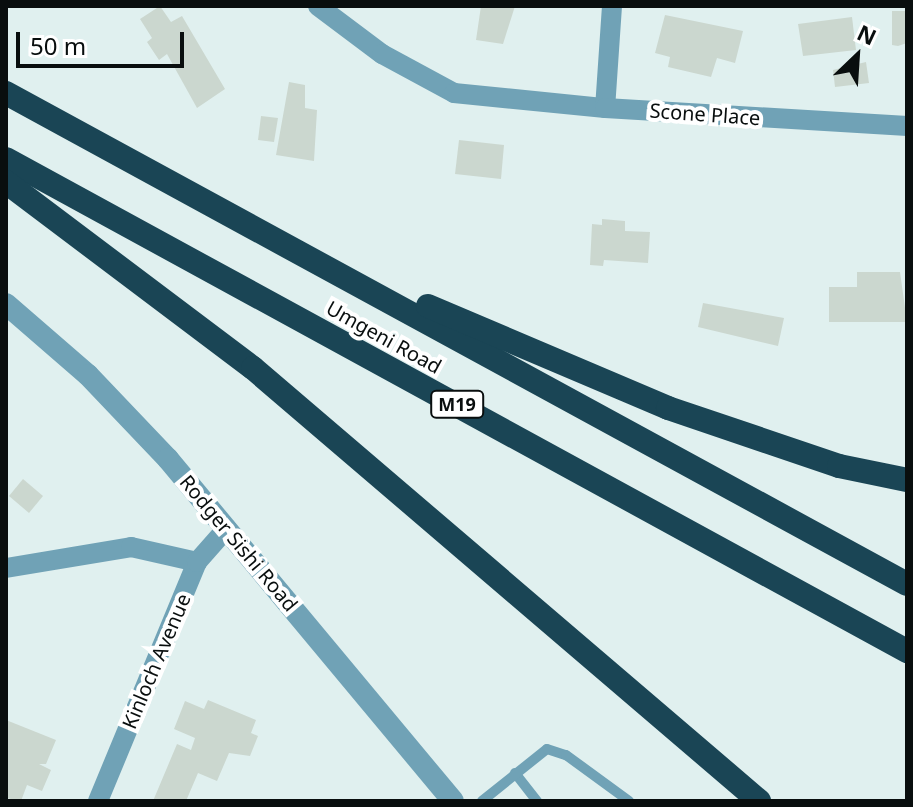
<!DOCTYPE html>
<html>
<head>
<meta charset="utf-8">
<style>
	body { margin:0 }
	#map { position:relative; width:913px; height:807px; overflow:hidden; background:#e0f0ef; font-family:"Noto Sans",sans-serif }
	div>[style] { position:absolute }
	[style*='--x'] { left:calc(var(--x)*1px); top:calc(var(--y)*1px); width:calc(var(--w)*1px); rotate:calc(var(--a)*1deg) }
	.building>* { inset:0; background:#cbd7cf }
	.service>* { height:10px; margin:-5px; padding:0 5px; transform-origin:5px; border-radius:5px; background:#70a2b6 }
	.minor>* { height:20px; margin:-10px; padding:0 10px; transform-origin:10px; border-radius:10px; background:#70a2b6 }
	.tertiary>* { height:22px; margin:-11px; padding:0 11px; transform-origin:11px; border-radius:11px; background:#70a2b6 }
	.motorway>* { height:24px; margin:-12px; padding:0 12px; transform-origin:12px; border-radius:12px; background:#1a4555 }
	span { translate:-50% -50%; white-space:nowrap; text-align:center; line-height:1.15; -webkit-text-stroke:8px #fff; paint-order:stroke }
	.shield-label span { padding:2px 6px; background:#fff; border:2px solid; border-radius:6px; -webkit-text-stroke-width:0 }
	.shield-label { font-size:18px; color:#090e0e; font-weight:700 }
	.street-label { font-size:20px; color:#090e0e }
	.frame { position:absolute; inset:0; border:8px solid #090e0e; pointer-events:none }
	.north { position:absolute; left:817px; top:16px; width:80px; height:80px; -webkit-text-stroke:6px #fff; paint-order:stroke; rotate:25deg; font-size:22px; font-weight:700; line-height:32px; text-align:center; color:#090e0e }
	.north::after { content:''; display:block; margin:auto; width:28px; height:36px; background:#090e0e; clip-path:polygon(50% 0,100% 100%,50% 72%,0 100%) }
	.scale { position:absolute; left:16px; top:32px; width:168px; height:36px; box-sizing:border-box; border:4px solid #090e0e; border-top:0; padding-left:10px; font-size:24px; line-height:28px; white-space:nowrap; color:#090e0e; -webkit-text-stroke:6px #fff; paint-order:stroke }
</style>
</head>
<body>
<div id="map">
	<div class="building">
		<i style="clip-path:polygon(160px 6px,171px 22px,182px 16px,225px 89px,197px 108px,167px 54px,159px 60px,147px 42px,152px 38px,140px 19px)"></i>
		<i style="clip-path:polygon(481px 6px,515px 6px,503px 44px,476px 40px)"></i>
		<i style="clip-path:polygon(892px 11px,907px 11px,907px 43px,898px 46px,892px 45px)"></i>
		<i style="clip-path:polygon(665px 15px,743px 31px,735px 63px,717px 58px,711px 77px,668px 67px,670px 57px,655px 53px)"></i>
		<i style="clip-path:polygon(852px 17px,856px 50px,803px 56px,798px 24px)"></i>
		<i style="clip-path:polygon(866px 62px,869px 83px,835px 87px,833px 70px)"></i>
		<i style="clip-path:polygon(289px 82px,305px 85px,305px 108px,317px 110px,314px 161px,276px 155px)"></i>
		<i style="clip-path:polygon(261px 116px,278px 118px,274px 142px,258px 140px)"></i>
		<i style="clip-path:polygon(459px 140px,504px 145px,501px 179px,455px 174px)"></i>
		<i style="clip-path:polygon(602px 219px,625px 221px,625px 231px,650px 232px,648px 263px,604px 260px,603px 266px,590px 265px,592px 224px,602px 225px)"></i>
		<i style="clip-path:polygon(857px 272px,900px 272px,907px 322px,829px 322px,829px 287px,857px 287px)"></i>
		<i style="clip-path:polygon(703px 303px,784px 318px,778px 346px,698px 327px)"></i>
		<i style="clip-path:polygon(23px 479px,43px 496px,29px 513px,9px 496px)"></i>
		<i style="clip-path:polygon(208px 700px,256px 720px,251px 733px,258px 736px,250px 756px,229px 753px,217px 781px,198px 773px,186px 801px,153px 801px,177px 744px,191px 750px,195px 738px,174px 729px,185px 701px,204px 709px)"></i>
		<i style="clip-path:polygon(6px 720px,56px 740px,46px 764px,39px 764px,51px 770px,42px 791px,27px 785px,21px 801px,6px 798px)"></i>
	</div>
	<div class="service">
		<i style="--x:515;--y:773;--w:36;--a:52"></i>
		<i style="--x:482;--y:801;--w:83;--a:-38.7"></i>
		<i style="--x:547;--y:749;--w:20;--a:18"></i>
		<i style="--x:566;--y:755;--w:78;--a:36.1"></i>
	</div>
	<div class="minor">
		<i style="--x:318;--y:6;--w:80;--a:36.9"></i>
		<i style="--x:382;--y:54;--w:82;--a:28.4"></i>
		<i style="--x:454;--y:93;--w:152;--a:5.7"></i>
		<i style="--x:612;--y:6;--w:102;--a:93.9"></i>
		<i style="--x:605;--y:108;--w:303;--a:3.4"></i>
		<i style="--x:6;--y:568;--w:127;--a:-9.5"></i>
		<i style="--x:131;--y:547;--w:68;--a:12.8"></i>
		<i style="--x:98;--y:801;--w:259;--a:-67.5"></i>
		<i style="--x:197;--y:562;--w:45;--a:-48.6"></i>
	</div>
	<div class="tertiary">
		<i style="--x:6;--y:304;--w:108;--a:40.9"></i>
		<i style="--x:88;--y:375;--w:116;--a:46.4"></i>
		<i style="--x:168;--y:459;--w:445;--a:50.2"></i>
	</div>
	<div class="motorway">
		<i style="--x:6;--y:93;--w:1026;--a:28.59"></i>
		<i style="--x:6;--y:159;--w:1027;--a:28.64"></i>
		<i style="--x:6;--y:182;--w:309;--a:37"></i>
		<i style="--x:253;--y:368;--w:666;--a:40.55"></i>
		<i style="--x:428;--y:306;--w:261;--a:23"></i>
		<i style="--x:668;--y:408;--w:181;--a:18.7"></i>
		<i style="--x:839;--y:466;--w:69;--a:11.6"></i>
	</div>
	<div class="shield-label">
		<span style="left:457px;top:404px">M19</span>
	</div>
	<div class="street-label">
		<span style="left:705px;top:114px;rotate:4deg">Scone Place</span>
		<span style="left:384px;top:337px;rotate:29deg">Umgeni Road</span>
		<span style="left:239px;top:543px;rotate:50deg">Rodger Sishi Road</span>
		<span style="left:156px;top:661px;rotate:-67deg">Kinloch Avenue</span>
	</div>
	<div class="frame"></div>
	<div class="north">N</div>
	<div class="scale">50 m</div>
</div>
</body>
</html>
